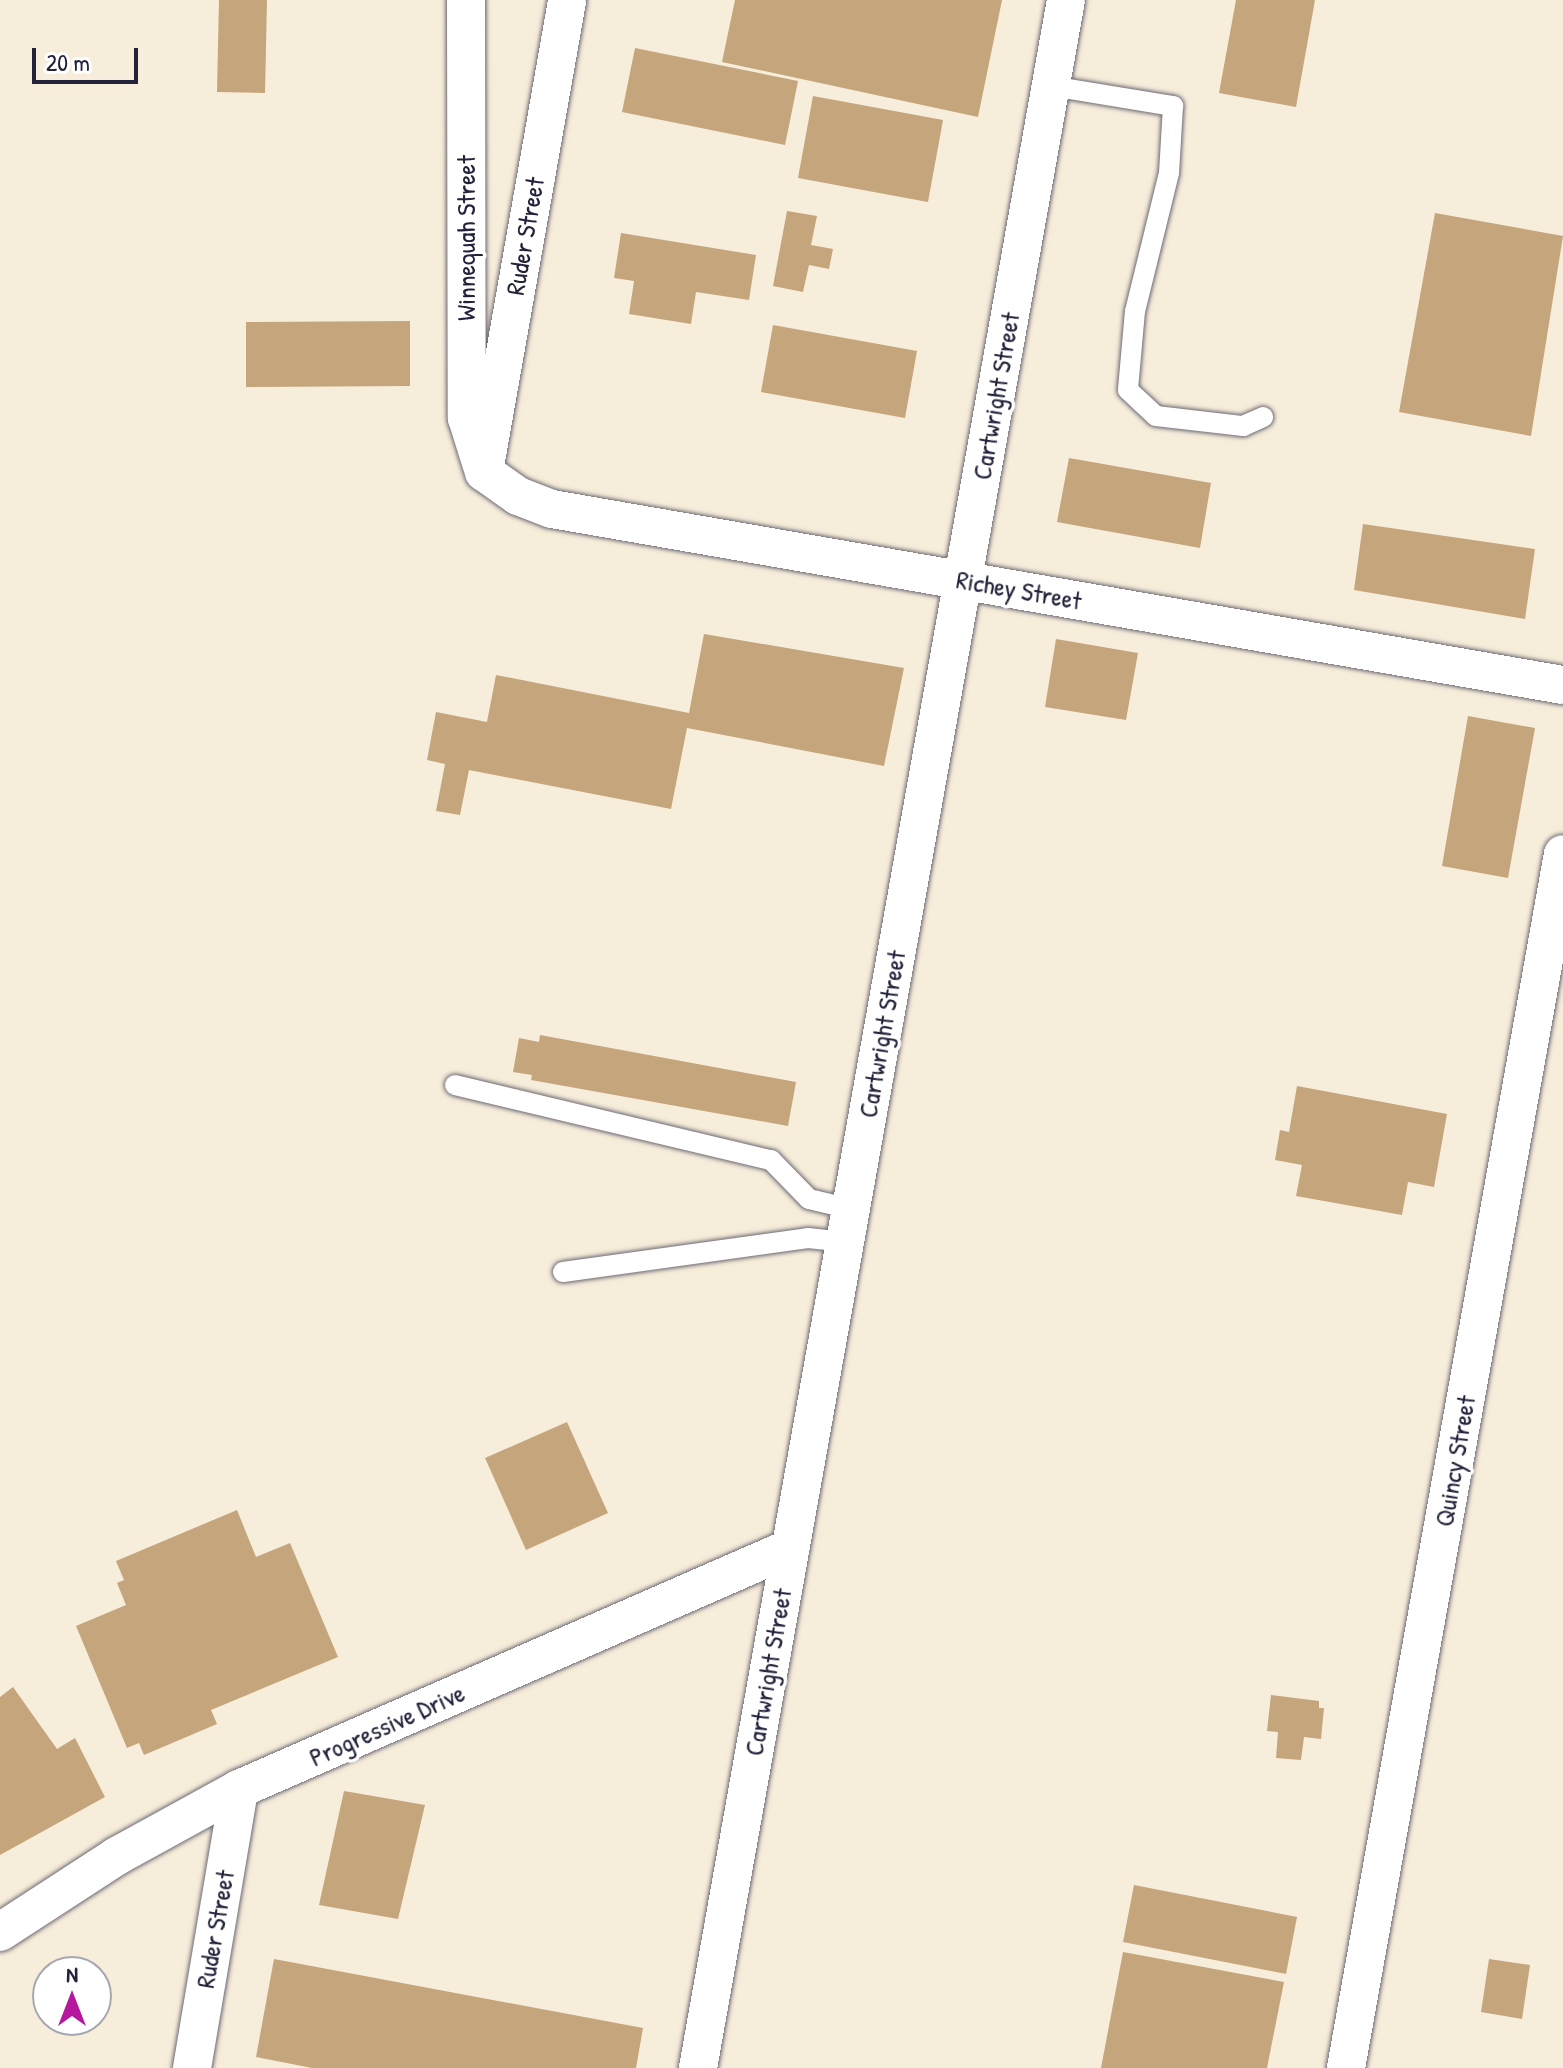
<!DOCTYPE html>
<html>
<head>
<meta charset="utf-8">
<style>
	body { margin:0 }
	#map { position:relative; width:1563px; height:2068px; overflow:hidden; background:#f7eddb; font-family:"Patrick Hand",sans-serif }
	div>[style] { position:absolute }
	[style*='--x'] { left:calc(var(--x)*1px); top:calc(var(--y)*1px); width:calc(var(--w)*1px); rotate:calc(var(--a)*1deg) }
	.building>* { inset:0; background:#c5a57c }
	.roads { filter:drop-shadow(0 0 2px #6d6973) drop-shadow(0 0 2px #6d6973) }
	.lane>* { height:20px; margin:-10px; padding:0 10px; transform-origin:10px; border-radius:10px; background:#fff }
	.street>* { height:38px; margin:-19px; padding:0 19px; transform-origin:19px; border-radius:19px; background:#fff }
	span { translate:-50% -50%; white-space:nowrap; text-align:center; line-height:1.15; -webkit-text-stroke:7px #fff; paint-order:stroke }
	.street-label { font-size:26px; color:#22223b }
	.north { position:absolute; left:32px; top:1956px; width:80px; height:80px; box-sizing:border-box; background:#fff; border:2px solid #a7a7b1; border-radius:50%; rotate:0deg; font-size:22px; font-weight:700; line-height:32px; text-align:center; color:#22223b }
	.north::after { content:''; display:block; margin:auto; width:28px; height:36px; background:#b5179e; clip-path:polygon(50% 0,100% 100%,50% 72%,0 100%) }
	.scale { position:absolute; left:32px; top:48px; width:106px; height:36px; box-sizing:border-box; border:4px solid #22223b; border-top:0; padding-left:10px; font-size:24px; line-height:28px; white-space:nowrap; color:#22223b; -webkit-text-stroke:6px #fff; paint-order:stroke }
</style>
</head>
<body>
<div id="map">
	<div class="building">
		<i style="clip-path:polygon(219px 0,267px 0,265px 93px,217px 92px)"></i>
		<i style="clip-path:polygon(735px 0,1002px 0,978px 117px,722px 62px)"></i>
		<i style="clip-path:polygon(1236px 0,1315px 0,1296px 107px,1219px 93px)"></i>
		<i style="clip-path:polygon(635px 48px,798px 81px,785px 145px,622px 112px)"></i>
		<i style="clip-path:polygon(813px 96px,943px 120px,928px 202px,798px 178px)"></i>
		<i style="clip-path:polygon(787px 211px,817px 216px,811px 245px,833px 249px,829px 269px,809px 265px,803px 292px,773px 286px)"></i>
		<i style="clip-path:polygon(1435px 213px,1563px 236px,1531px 436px,1399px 412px)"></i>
		<i style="clip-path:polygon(621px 233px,756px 255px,749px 300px,696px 292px,691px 324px,629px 314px,634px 281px,614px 278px)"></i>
		<i style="clip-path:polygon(410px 321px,410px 386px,246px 387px,246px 322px)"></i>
		<i style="clip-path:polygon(773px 325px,917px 351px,905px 418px,761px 392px)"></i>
		<i style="clip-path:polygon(1069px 458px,1211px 483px,1200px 548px,1057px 522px)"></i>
		<i style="clip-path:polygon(1363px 524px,1535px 549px,1525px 619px,1354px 590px)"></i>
		<i style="clip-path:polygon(704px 634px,904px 668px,884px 766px,687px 728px,671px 809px,469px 770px,460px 815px,436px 811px,445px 764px,427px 760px,436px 712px,487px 722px,496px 675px,689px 713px)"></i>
		<i style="clip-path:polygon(1056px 639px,1138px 653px,1126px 720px,1045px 707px)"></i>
		<i style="clip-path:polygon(1468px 716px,1535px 728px,1508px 878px,1442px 866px)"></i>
		<i style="clip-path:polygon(540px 1035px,796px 1082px,788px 1126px,531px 1080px,532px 1075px,513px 1072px,519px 1038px,539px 1042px)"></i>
		<i style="clip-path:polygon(1297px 1086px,1447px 1114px,1434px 1187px,1408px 1182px,1402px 1215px,1296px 1196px,1302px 1165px,1275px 1160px,1280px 1130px,1289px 1132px)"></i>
		<i style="clip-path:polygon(567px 1422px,608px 1513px,526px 1550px,485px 1458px)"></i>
		<i style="clip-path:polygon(237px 1510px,256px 1557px,290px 1543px,338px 1657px,211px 1710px,217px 1724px,144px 1755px,139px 1743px,127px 1748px,76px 1626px,126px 1605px,117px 1583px,124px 1580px,116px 1561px)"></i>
		<i style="clip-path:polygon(13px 1687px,57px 1749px,75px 1738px,105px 1797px,0 1855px,0 1697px)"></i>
		<i style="clip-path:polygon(1271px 1695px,1319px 1701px,1319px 1708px,1324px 1708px,1321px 1739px,1304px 1737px,1301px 1760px,1276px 1758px,1278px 1732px,1267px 1731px)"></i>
		<i style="clip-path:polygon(344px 1791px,425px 1805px,398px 1919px,319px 1905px)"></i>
		<i style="clip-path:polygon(1134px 1885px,1297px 1917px,1286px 1974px,1123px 1942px)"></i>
		<i style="clip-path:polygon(1123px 1952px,1284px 1982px,1267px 2068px,1101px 2068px)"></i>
		<i style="clip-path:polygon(274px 1959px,643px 2028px,636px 2068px,312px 2068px,256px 2057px)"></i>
		<i style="clip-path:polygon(1489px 1959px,1530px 1965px,1522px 2019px,1481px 2012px)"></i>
	</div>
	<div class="roads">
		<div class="lane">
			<i style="--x:1051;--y:86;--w:124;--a:9.3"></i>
			<i style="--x:1173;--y:106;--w:67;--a:93.4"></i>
			<i style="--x:1169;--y:173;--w:142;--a:103.8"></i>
			<i style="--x:1135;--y:311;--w:79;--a:95.1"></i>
			<i style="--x:1128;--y:390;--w:38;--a:43"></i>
			<i style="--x:1156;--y:416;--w:88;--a:6.6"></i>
			<i style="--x:1243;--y:426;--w:22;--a:-24"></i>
			<i style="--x:455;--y:1085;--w:325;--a:13.4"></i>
			<i style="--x:771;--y:1160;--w:54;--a:45.7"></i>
			<i style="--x:809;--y:1199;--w:43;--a:13.4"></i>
			<i style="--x:563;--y:1272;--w:247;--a:-7.9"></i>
			<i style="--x:808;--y:1238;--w:37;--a:6"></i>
		</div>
		<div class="street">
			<i style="--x:466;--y:0;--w:418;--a:89.9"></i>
			<i style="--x:467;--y:418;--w:50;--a:72.6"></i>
			<i style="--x:484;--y:472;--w:42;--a:35.2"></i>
			<i style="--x:518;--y:496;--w:36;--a:21"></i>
			<i style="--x:552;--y:509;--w:1026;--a:9.88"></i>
			<i style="--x:484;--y:472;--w:479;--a:-80"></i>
			<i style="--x:0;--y:1932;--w:140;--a:-33"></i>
			<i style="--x:117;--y:1856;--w:139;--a:-28.8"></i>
			<i style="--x:239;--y:1789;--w:601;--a:-23.62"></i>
			<i style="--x:192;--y:2068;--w:283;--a:-80.4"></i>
			<i style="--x:698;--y:2068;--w:2100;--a:-79.91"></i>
			<i style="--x:1346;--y:2068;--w:1233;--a:-79.87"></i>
		</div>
	</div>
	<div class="street-label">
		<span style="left:525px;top:236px;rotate:-80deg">Ruder Street</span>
		<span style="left:466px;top:238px;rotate:-90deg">Winnequah Street</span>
		<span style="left:996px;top:396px;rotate:-80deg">Cartwright Street</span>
		<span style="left:1019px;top:590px;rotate:10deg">Richey Street</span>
		<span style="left:882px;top:1034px;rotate:-80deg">Cartwright Street</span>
		<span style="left:1455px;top:1461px;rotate:-80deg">Quincy Street</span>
		<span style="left:768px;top:1672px;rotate:-80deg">Cartwright Street</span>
		<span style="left:387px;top:1725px;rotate:-24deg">Progressive Drive</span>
		<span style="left:215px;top:1929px;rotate:-80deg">Ruder Street</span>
	</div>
	<div class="north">N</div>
	<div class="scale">20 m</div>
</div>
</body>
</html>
